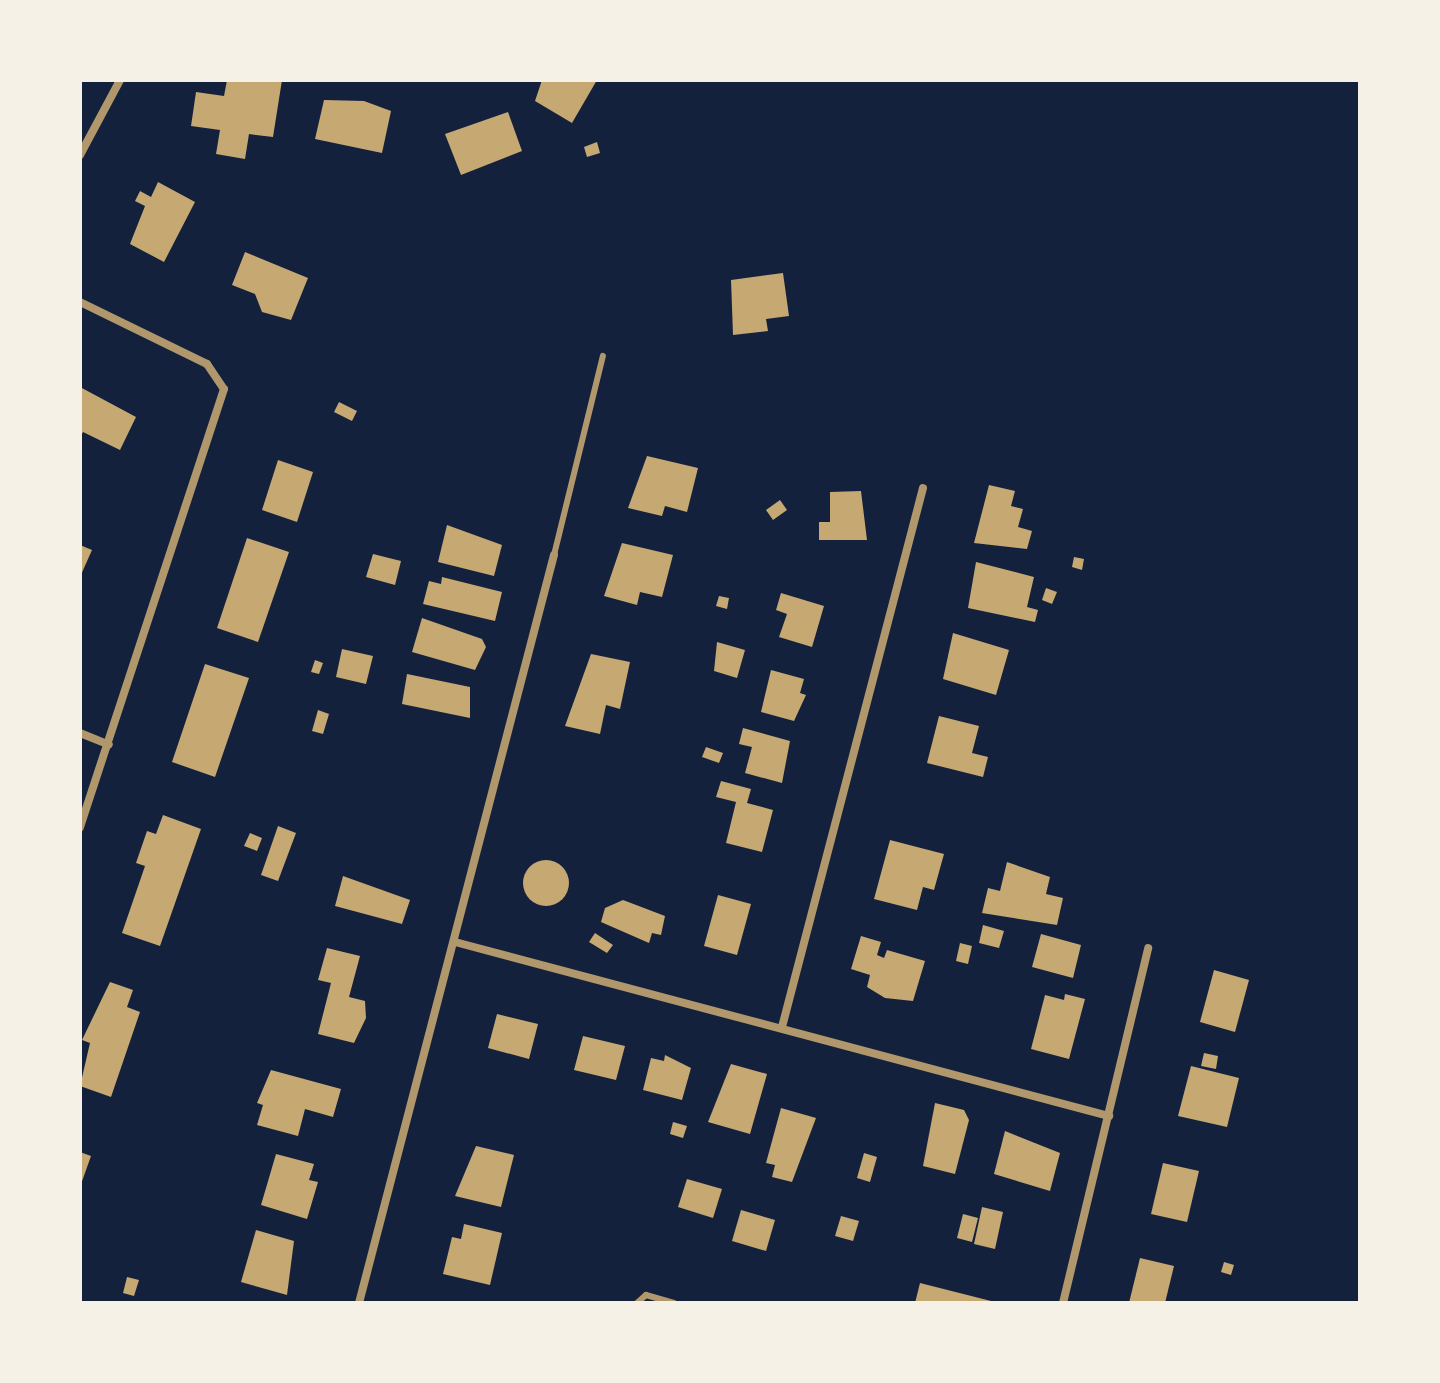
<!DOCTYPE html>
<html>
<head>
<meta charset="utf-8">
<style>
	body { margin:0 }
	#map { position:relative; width:1440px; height:1383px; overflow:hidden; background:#14213d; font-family:"IBM Plex Sans",sans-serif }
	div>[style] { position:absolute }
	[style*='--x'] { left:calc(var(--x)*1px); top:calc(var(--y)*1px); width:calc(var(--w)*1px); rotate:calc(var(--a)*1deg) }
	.building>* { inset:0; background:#c6a872 }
	.round { border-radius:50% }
	.service>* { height:6px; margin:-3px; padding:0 3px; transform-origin:3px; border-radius:3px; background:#b1986c }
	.minor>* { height:8px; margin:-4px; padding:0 4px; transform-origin:4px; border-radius:4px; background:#b1986c }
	span { translate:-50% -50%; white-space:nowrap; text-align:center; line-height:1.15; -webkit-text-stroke:8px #f6f1e7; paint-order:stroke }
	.frame { position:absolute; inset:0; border:82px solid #f6f1e7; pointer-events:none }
</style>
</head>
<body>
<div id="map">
	<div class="building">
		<i style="clip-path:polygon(227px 80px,282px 80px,273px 137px,249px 134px,245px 159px,216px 154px,220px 130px,191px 126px,196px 92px,224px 96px)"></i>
		<i style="clip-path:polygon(542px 80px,597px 80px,572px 123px,535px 101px)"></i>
		<i style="clip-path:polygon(324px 100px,364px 101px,391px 111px,382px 153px,315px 139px)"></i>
		<i style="clip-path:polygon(508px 112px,522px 151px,461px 175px,445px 134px)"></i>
		<i style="clip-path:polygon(597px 142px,600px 153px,587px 157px,584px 147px)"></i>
		<i style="clip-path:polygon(158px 182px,195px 202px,164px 262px,130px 244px,145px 206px,135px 201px,140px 191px,151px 197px)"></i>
		<i style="clip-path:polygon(245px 252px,308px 278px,291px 320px,262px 312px,255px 294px,232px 285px)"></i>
		<i style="clip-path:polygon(783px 273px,789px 316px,766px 319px,768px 331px,733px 335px,731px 280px)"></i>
		<i style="clip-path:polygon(80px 387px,136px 417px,120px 450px,83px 432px,80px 437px)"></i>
		<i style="clip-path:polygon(339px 402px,357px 411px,352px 421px,334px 412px)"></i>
		<i style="clip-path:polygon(647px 456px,698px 468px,687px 512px,665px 506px,662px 516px,628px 508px)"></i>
		<i style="clip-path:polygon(278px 460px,313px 472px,297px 522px,262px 510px)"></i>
		<i style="clip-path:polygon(989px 485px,1015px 491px,1011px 506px,1023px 509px,1018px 527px,1032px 531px,1027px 549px,974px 543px)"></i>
		<i style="clip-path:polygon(861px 491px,867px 540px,819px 540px,819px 522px,830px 522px,830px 492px)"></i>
		<i style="clip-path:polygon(780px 500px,787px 510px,773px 520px,766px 510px)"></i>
		<i style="clip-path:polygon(447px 525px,502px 545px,494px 576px,438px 562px)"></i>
		<i style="clip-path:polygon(247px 538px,289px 552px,258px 642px,217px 628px)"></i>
		<i style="clip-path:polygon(622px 543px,673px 555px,662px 597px,640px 592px,637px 605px,604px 596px)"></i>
		<i style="clip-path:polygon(80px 545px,92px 550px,80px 577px)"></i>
		<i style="clip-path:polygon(373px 554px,401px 561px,395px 585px,366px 577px)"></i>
		<i style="clip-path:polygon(1074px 557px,1084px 559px,1082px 570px,1072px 567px)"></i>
		<i style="clip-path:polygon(976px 562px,1034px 577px,1027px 607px,1038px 610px,1035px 622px,968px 608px)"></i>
		<i style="clip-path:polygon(442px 577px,502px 592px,495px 621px,423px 604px,429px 581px,441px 584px)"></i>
		<i style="clip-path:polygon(1046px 588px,1057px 592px,1052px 604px,1042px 600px)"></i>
		<i style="clip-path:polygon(781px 593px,824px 606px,812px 647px,779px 637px,787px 614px,776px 610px)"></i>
		<i style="clip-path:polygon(719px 596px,729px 598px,727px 609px,716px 606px)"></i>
		<i style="clip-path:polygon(422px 618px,482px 639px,486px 647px,475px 670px,412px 652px)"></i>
		<i style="clip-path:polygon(953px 633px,1009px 650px,996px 695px,943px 679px)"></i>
		<i style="clip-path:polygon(717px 642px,745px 650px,737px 678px,714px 671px)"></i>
		<i style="clip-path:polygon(342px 649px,373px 656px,366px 684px,336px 677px)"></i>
		<i style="clip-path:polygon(591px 654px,630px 662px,620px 709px,606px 705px,600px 734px,565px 726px)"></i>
		<i style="clip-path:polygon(315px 660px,323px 663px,319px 674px,311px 672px)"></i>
		<i style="clip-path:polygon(205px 664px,249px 678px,215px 777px,172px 762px)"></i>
		<i style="clip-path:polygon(771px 670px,804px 679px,800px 693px,806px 695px,794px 721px,761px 712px)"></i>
		<i style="clip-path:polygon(407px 674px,470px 687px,470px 718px,402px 704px)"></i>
		<i style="clip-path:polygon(318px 710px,329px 714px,323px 734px,312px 731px)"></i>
		<i style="clip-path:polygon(939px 716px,979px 726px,972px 753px,988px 757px,983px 777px,927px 763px)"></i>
		<i style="clip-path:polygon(743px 728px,790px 741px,782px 783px,745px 773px,752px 747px,739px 744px)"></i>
		<i style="clip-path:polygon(706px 747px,723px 753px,719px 763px,702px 757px)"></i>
		<i style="clip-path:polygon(721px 781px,751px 789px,747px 803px,773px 810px,762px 852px,726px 843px,736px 802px,716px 797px)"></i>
		<i style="clip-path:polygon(163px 815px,201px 829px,160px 946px,122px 933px,145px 866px,136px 863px,147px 831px,156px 834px)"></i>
		<i style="clip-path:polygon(278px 826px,296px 833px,278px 881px,261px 875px)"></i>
		<i style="clip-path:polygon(250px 833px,262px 838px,257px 851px,244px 846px)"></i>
		<i style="clip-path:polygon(890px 840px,944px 854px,934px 890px,923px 887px,917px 910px,874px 899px)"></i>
		<i class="round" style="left:523px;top:860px;width:46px;height:46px"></i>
		<i style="clip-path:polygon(1007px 862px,1050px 877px,1046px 894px,1063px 898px,1057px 925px,982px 913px,988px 888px,1000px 891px)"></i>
		<i style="clip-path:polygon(343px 876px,410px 900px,402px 924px,335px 906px)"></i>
		<i style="clip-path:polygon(718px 895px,751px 904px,737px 955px,704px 946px)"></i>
		<i style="clip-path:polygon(623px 900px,665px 916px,661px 935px,652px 933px,649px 943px,601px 922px,605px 908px)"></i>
		<i style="clip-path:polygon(983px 925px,1004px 931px,999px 948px,979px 943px)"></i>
		<i style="clip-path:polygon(595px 933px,613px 945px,607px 953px,589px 942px)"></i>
		<i style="clip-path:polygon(1041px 934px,1081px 945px,1073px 978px,1032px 967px)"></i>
		<i style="clip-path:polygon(861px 936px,881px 942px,877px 955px,884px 958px,887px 950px,925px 961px,913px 1001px,885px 998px,867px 987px,870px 975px,851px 969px)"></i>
		<i style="clip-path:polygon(960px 943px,972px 946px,968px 964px,956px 961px)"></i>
		<i style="clip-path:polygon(327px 948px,360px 956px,349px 997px,365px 1001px,366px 1018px,354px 1043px,318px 1034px,331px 983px,318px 980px)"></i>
		<i style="clip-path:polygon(1214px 970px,1249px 980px,1235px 1032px,1200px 1022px)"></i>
		<i style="clip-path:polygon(110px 982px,133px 990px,127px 1007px,140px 1012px,111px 1097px,80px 1086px,90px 1043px,82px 1040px)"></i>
		<i style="clip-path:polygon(1065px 994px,1085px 999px,1069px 1059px,1031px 1049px,1045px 995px,1064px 1000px)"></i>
		<i style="clip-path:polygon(497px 1014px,538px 1024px,529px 1059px,488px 1048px)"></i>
		<i style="clip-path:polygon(583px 1036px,625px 1046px,616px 1080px,574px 1070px)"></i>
		<i style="clip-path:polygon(1204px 1053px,1218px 1056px,1216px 1069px,1201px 1066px)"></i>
		<i style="clip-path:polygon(665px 1055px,691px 1068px,682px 1100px,643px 1090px,651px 1058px,664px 1061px)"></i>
		<i style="clip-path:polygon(731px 1064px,767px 1074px,750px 1134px,708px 1122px)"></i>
		<i style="clip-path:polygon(1191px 1066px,1239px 1078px,1227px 1127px,1178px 1116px)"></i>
		<i style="clip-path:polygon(271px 1070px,341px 1089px,333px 1117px,305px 1109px,298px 1136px,257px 1125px,263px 1105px,257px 1103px)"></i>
		<i style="clip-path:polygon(935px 1103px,964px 1110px,969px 1120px,955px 1174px,923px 1166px)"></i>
		<i style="clip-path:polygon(781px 1108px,816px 1118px,792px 1182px,772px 1177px,775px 1165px,766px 1163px)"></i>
		<i style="clip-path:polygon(673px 1122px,687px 1126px,683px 1138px,670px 1134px)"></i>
		<i style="clip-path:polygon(1005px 1131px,1060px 1153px,1050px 1191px,994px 1174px)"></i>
		<i style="clip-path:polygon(476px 1146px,514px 1155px,501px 1207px,455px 1196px)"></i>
		<i style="clip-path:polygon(80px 1152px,91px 1156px,80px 1187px)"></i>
		<i style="clip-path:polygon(864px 1153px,877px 1157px,870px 1182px,857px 1178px)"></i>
		<i style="clip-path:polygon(276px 1154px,314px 1164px,309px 1180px,318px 1182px,307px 1219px,261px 1205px)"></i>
		<i style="clip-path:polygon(1163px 1163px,1199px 1171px,1187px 1222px,1151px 1214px)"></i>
		<i style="clip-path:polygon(687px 1179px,722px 1189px,713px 1218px,678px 1207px)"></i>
		<i style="clip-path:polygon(982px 1207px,1003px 1212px,995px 1249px,974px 1244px)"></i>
		<i style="clip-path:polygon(741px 1210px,775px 1220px,766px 1251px,732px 1241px)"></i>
		<i style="clip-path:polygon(963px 1214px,978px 1218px,972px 1242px,957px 1238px)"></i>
		<i style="clip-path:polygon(841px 1216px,859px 1221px,853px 1241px,835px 1236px)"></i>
		<i style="clip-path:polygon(464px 1224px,502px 1233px,490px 1285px,443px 1274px,452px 1237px,461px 1239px)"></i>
		<i style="clip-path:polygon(256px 1230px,294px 1241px,287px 1295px,241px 1282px)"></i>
		<i style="clip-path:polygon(1140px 1258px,1174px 1266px,1165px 1303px,1129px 1303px)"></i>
		<i style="clip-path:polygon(1224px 1262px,1234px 1265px,1231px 1275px,1221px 1272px)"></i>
		<i style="clip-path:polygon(127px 1277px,139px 1280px,134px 1296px,123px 1293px)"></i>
		<i style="clip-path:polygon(920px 1283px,995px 1302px,995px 1303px,915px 1303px)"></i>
	</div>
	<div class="service">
		<i style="--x:554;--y:555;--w:205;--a:-76.2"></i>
		<i style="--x:637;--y:1303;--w:12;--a:-42"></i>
		<i style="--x:646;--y:1295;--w:29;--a:16"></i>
	</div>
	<div class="minor">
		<i style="--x:80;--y:155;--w:85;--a:-61.9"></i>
		<i style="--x:80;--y:302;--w:141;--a:26"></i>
		<i style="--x:207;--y:364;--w:30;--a:56"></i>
		<i style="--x:224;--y:389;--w:462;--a:108.2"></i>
		<i style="--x:80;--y:733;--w:31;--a:22"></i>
		<i style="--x:455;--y:942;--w:677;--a:14.9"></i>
		<i style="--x:782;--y:1027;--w:557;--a:-75.34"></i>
		<i style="--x:359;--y:1303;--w:773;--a:-75.39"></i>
		<i style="--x:1063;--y:1303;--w:365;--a:-76.5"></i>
	</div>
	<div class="frame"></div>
</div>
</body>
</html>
